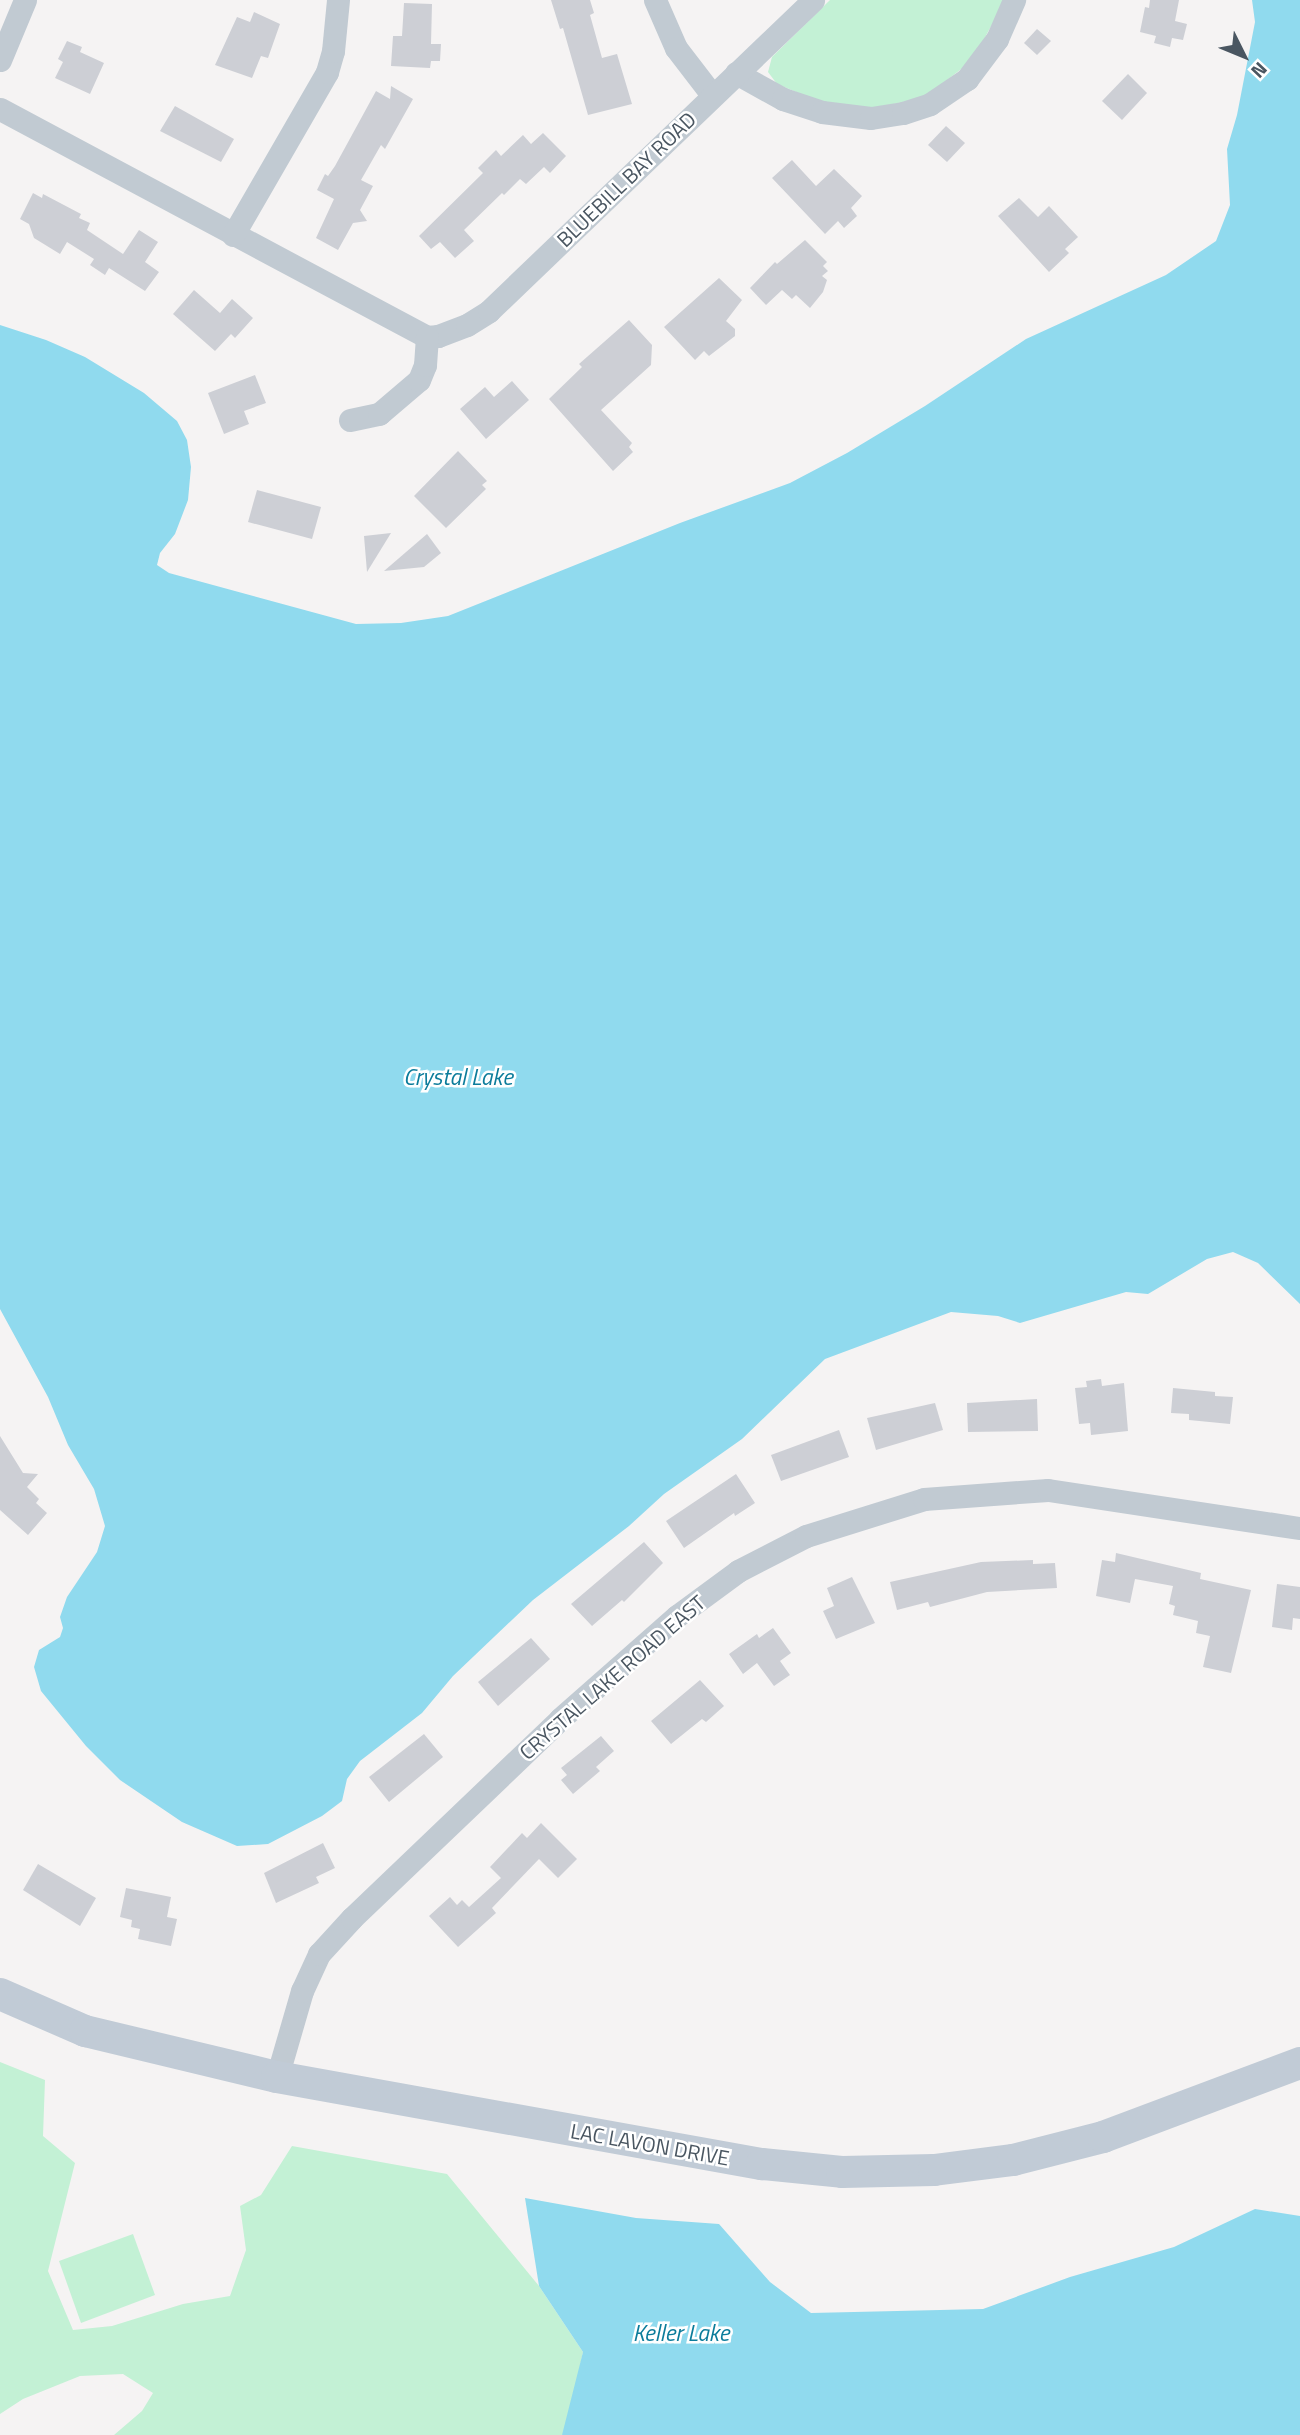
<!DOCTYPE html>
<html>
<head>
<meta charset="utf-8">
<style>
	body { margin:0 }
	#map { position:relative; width:1300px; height:2435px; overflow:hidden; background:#f5f3f3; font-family:"Titillium Web",sans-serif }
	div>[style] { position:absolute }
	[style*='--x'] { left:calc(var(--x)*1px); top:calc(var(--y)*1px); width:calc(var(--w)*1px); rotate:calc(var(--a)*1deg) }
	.green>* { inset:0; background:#c3f1d5 }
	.water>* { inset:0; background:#90daee }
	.building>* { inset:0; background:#cdcfd5 }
	.street>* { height:23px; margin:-11.5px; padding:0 11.5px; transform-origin:11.5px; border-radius:11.5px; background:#c1cad2 }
	.secondary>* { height:32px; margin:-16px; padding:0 16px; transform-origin:16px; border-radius:16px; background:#c1cbd6 }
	span { translate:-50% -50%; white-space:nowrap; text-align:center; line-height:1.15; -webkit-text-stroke:5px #fff; paint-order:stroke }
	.street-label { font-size:21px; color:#4a5661 }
	.water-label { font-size:23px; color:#0c7c9b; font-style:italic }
	.north { position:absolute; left:1209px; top:21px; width:70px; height:70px; -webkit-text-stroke:5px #fff; paint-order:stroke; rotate:133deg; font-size:19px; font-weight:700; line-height:28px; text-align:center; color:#4a5661 }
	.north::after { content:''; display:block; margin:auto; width:24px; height:32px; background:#4a5661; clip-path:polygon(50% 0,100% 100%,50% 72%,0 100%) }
</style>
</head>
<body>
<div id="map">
	<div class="green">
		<i style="clip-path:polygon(830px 0,1005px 0,973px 60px,925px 97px,876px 108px,825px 104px,777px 84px,768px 72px,772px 57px)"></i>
		<i style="clip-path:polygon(0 2062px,45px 2080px,43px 2136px,75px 2163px,48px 2271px,73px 2330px,112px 2326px,183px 2304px,230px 2296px,246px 2250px,240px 2206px,261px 2195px,292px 2146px,447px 2174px,539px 2286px,583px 2352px,566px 2431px,562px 2435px,114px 2435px,142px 2411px,153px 2393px,123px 2374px,80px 2376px,23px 2399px,0 2414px)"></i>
		<i style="clip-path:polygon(133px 2234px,155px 2295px,81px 2323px,59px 2261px)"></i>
	</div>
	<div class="water">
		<i style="clip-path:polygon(1252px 0,1300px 0,1300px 1304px,1258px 1263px,1233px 1252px,1207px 1259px,1148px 1294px,1126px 1292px,1020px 1323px,998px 1316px,951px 1312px,825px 1359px,742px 1439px,664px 1494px,629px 1526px,533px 1600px,453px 1676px,422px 1713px,360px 1761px,347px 1779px,342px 1801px,322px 1816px,268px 1844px,237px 1846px,182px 1822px,120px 1780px,86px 1746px,41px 1691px,34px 1667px,39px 1650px,60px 1637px,63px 1628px,60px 1617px,67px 1597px,97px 1552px,105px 1526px,94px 1489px,68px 1445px,48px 1397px,0 1309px,0 325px,46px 340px,85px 357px,144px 393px,177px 421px,187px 440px,191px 467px,188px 500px,175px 534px,160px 553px,157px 565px,169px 573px,356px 624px,401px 623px,448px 616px,680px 523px,790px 483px,847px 453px,925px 406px,1026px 339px,1166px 275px,1216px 241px,1230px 205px,1227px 149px,1237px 115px,1255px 22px)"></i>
		<i style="clip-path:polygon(525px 2198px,636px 2218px,719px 2224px,770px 2282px,811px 2313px,983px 2309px,1070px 2277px,1174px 2247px,1255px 2209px,1300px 2216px,1300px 2435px,562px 2435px,583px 2352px,539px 2286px)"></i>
	</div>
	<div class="building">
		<i style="clip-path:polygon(551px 0,590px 0,594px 13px,590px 15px,602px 58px,617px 54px,632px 104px,588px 115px,563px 28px,560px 29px)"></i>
		<i style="clip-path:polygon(1150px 0,1179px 0,1175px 21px,1187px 24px,1183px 40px,1172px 38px,1170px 47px,1154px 43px,1156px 36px,1140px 32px,1145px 7px,1149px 8px)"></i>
		<i style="clip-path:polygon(404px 3px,432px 4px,431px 44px,441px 44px,440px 61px,431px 61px,430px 68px,391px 66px,393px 36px,402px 36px)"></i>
		<i style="clip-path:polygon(254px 12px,280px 24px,268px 58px,261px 56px,252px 78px,215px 65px,237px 17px,250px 22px)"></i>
		<i style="clip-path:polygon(1037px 29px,1051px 41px,1037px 55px,1024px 43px)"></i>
		<i style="clip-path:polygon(67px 41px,82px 47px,80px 52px,104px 63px,90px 94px,55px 78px,63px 62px,58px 59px)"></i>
		<i style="clip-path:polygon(1128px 74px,1147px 93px,1122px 120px,1102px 101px)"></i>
		<i style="clip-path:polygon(391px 86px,413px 99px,385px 149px,381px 145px,361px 180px,373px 186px,360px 210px,367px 221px,353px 223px,338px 250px,316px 238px,334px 199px,317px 190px,325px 174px,328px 176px,335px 166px,376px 91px,390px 99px)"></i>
		<i style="clip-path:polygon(175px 106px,234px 139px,221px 162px,160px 131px)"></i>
		<i style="clip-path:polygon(946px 126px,965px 143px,947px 162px,928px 145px)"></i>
		<i style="clip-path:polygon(543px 133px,566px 156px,550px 173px,544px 167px,526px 184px,520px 179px,504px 195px,502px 193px,464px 230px,474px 241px,455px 258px,440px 242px,431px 249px,419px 236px,483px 173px,478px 168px,496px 150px,501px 156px,523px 135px,531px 144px)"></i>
		<i style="clip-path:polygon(792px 160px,816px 186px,834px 169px,862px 196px,851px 208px,857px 216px,844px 228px,838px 221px,825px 234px,772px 178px)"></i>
		<i style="clip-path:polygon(33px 193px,42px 198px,43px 194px,81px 214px,79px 218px,90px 223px,87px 230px,123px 254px,139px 230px,158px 242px,145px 262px,159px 272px,145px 291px,109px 268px,105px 275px,90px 265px,94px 259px,67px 242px,60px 254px,34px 238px,29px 224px,20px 219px)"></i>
		<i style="clip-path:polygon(1019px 198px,1038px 217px,1049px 206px,1078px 237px,1065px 249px,1069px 253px,1049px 272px,998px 216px)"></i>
		<i style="clip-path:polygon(805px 240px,827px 262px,823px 266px,828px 271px,822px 276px,827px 280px,823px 292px,810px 308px,796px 295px,792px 299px,782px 290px,766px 305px,750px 288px,775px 262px,777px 264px)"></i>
		<i style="clip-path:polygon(719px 278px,742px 300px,726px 321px,735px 329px,735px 336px,709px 356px,704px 351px,695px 360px,664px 327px)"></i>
		<i style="clip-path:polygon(194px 290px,220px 313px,232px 299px,253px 318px,235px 338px,231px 334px,215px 351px,173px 314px)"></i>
		<i style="clip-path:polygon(629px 320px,652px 345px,651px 365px,601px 410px,632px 443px,629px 447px,633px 452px,613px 471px,549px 399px,582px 367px,579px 364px)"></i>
		<i style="clip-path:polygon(255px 375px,266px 403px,244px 411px,249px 424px,224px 434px,208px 393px)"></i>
		<i style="clip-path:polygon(512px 381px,529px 400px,486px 439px,460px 409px,485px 387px,494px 397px)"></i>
		<i style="clip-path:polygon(458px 451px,487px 481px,482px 485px,486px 489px,446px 528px,414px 496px)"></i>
		<i style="clip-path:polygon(257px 490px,321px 507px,312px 539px,248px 522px)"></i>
		<i style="clip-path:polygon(391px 533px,367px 572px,364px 536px)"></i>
		<i style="clip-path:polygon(427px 534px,441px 553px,424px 567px,384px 571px)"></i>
		<i style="clip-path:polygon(1101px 1379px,1102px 1386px,1124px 1383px,1128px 1431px,1091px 1435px,1090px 1423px,1079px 1424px,1075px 1388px,1087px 1387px,1086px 1381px)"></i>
		<i style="clip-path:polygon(1173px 1388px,1215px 1392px,1215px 1396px,1233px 1397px,1230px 1424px,1189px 1420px,1189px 1414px,1171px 1413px)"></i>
		<i style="clip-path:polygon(1037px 1399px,1038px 1431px,968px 1432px,967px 1403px)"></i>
		<i style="clip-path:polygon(935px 1403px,943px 1430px,876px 1450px,867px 1418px)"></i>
		<i style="clip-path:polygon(839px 1430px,849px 1457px,781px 1481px,771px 1455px)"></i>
		<i style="clip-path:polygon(0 1436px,23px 1473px,38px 1474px,27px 1487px,39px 1499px,36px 1503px,47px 1513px,28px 1535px,0 1510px)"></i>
		<i style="clip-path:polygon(736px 1474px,755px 1503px,735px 1516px,734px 1513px,684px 1548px,666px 1521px)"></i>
		<i style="clip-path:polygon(644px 1542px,663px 1563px,624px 1602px,622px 1600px,592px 1626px,571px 1604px)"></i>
		<i style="clip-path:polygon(1116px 1553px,1201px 1573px,1200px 1579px,1251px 1590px,1231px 1673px,1203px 1667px,1210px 1636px,1196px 1633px,1198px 1621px,1173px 1615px,1175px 1606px,1169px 1604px,1173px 1586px,1135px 1579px,1130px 1603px,1096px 1596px,1102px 1560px,1115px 1562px)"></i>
		<i style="clip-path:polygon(1033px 1560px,1033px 1564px,1055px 1563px,1057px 1588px,987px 1592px,930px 1607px,928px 1602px,897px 1610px,890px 1582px,981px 1562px)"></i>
		<i style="clip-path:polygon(852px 1577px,875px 1623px,836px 1639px,823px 1611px,834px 1606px,827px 1588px)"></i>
		<i style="clip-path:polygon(1277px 1584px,1300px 1587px,1300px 1619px,1293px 1618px,1292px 1630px,1272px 1627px)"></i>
		<i style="clip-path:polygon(773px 1628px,791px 1653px,780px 1661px,790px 1675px,774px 1686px,757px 1663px,743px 1674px,729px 1654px,757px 1634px,759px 1638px)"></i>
		<i style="clip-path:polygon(531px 1638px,550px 1659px,498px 1706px,478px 1682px)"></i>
		<i style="clip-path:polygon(700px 1680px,724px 1706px,706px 1722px,702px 1719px,671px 1744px,651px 1721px)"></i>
		<i style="clip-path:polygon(424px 1734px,443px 1757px,389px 1802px,369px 1777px)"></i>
		<i style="clip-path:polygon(601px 1736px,614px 1751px,596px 1767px,600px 1771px,573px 1794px,561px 1780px,567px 1775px,561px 1768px)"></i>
		<i style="clip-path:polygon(541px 1823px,577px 1859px,558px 1878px,539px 1859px,492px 1908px,496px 1913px,458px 1947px,429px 1916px,450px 1897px,457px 1905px,462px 1900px,469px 1907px,501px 1878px,490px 1867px,522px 1833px,527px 1838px)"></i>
		<i style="clip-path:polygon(323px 1843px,335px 1868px,316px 1877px,319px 1883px,276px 1903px,264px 1873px)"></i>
		<i style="clip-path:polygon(38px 1864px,96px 1898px,80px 1926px,23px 1890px)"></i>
		<i style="clip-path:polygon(126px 1888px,171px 1897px,167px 1917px,177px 1919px,171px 1946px,138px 1939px,140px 1929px,131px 1927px,132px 1920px,120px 1917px)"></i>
	</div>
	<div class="street">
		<i style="--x:655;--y:0;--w:52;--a:66.4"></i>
		<i style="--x:676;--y:48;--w:59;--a:52.5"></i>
		<i style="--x:0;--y:60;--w:65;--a:-67.4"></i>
		<i style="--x:736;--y:73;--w:54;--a:29"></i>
		<i style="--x:783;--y:99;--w:41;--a:18.4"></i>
		<i style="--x:822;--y:112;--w:49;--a:7"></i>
		<i style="--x:871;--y:118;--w:32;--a:-9"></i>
		<i style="--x:903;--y:113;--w:28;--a:-18"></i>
		<i style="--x:930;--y:104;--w:45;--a:-34"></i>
		<i style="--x:967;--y:79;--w:50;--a:-53.1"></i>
		<i style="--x:997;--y:39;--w:43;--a:-66.4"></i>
		<i style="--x:0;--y:109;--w:484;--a:28.1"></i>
		<i style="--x:427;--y:337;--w:11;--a:-5"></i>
		<i style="--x:438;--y:336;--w:31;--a:-21"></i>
		<i style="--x:467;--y:325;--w:26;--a:-32"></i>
		<i style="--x:489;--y:311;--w:449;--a:-43.8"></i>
		<i style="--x:233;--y:235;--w:188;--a:-60"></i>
		<i style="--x:327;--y:72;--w:22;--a:-74"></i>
		<i style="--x:333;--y:51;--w:51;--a:-84.4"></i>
		<i style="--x:350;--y:420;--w:30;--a:-12"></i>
		<i style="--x:379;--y:414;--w:52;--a:-40.4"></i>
		<i style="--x:419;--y:380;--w:16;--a:-68"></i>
		<i style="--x:425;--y:365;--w:28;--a:-86"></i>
		<i style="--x:277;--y:2077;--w:90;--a:-73.8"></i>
		<i style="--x:302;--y:1991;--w:41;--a:-65.3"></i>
		<i style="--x:319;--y:1954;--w:49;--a:-47.5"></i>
		<i style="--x:352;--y:1918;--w:288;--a:-43.7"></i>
		<i style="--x:560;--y:1719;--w:156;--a:-41.4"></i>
		<i style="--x:677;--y:1616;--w:76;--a:-36.4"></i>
		<i style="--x:738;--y:1571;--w:76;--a:-27.2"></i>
		<i style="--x:806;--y:1536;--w:124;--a:-17.4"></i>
		<i style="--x:924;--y:1499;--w:124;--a:-4.2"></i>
		<i style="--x:1048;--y:1490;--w:255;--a:8.6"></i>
	</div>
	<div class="secondary">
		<i style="--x:0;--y:1994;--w:93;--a:23.5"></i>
		<i style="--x:85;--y:2031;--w:197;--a:13.5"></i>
		<i style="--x:277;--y:2077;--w:493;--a:10.2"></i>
		<i style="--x:762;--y:2164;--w:80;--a:5.7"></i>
		<i style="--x:842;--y:2172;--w:92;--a:-1.2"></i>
		<i style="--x:934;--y:2170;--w:80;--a:-7.2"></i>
		<i style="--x:1013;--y:2160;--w:93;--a:-14.3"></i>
		<i style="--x:1103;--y:2137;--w:210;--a:-20.6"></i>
	</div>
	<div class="street-label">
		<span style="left:626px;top:179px;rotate:-44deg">BLUEBILL BAY ROAD</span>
		<span style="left:612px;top:1677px;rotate:-41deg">CRYSTAL LAKE ROAD EAST</span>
		<span style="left:650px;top:2144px;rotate:10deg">LAC LAVON DRIVE</span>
	</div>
	<div class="water-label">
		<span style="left:458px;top:1077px">Crystal Lake</span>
		<span style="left:681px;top:2333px">Keller Lake</span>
	</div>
	<div class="north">N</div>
</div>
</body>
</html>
